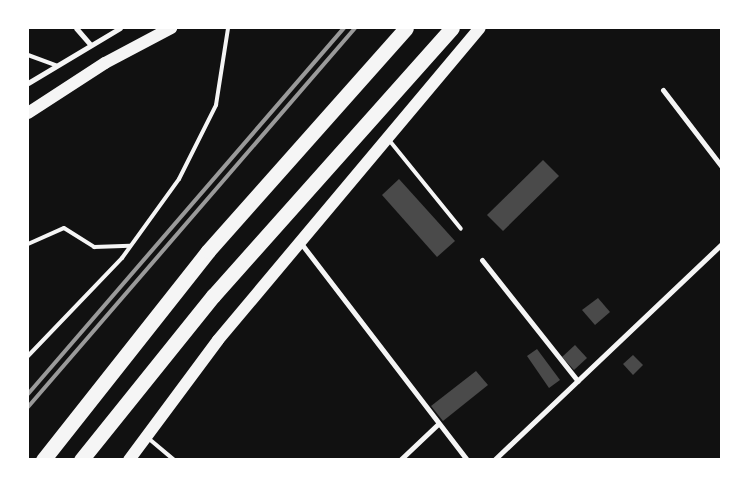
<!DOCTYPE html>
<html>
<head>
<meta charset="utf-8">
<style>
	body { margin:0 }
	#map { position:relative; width:749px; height:487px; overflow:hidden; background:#111; font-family:"DM Sans",sans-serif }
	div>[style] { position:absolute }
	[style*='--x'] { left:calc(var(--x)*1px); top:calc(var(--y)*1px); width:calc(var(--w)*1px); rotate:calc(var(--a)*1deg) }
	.building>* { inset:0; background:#4a4a4a }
	.service>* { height:4px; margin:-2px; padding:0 2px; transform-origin:2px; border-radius:2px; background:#f5f5f5 }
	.minor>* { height:5px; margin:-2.5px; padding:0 2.5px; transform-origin:2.5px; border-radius:2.5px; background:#f5f5f5 }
	.primary>* { height:12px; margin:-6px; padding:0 6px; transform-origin:6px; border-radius:6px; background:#f5f5f5 }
	.motorway>* { height:15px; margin:-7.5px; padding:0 7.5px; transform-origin:7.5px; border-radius:7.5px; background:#f5f5f5 }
	.rail>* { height:4px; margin:-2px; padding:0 2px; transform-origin:2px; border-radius:2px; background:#9a9a9a }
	span { translate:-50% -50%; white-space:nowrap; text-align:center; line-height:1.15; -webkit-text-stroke:4px #fff; paint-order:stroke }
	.frame { position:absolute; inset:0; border:29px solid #fff; pointer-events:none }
</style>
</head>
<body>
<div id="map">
	<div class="building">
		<i style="clip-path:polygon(543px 160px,559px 176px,503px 231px,487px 215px)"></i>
		<i style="clip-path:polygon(399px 179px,455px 241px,437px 257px,382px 195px)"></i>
		<i style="clip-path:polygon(598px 298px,610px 312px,595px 325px,582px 310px)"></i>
		<i style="clip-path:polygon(575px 345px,587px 358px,574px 370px,562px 357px)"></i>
		<i style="clip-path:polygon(537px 349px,560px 380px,549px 388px,527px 356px)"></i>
		<i style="clip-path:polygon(633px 355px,643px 365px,633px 375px,623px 364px)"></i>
		<i style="clip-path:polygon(476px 371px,488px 385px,443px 421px,431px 406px)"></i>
	</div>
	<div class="service">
		<i style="--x:28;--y:55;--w:30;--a:20"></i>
		<i style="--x:389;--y:140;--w:114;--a:51"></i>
		<i style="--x:28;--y:244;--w:39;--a:-24"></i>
		<i style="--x:64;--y:228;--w:36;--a:32"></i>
		<i style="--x:94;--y:247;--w:36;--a:-2"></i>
		<i style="--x:28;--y:356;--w:136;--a:-46.2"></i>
		<i style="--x:122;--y:258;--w:97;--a:-54.2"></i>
		<i style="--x:179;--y:179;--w:83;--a:-63.4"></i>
		<i style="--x:216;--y:105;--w:78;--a:-81.1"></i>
		<i style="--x:148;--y:438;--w:34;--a:40"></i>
	</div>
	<div class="minor">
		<i style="--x:76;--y:28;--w:21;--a:49"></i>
		<i style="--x:28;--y:83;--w:107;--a:-30.9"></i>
		<i style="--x:663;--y:90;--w:97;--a:52.5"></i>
		<i style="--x:300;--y:242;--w:275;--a:52.5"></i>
		<i style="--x:482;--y:260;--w:154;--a:51.6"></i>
		<i style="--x:400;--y:460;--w:52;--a:-43.5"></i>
		<i style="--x:494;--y:460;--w:314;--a:-43.5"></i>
	</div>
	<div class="primary">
		<i style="--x:28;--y:113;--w:92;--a:-33"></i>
		<i style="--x:105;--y:63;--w:75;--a:-27.9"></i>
		<i style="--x:129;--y:460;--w:149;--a:-53.4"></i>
		<i style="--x:218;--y:340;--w:407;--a:-50"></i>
	</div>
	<div class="motorway">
		<i style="--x:43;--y:460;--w:266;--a:-51.7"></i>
		<i style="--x:208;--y:251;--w:298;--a:-48.4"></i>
		<i style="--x:81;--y:460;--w:211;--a:-51.2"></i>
		<i style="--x:213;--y:296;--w:359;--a:-48.3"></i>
	</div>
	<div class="rail">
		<i style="--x:28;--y:394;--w:484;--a:-49.2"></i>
		<i style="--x:28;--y:407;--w:501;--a:-49.21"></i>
	</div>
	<div class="frame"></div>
</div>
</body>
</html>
